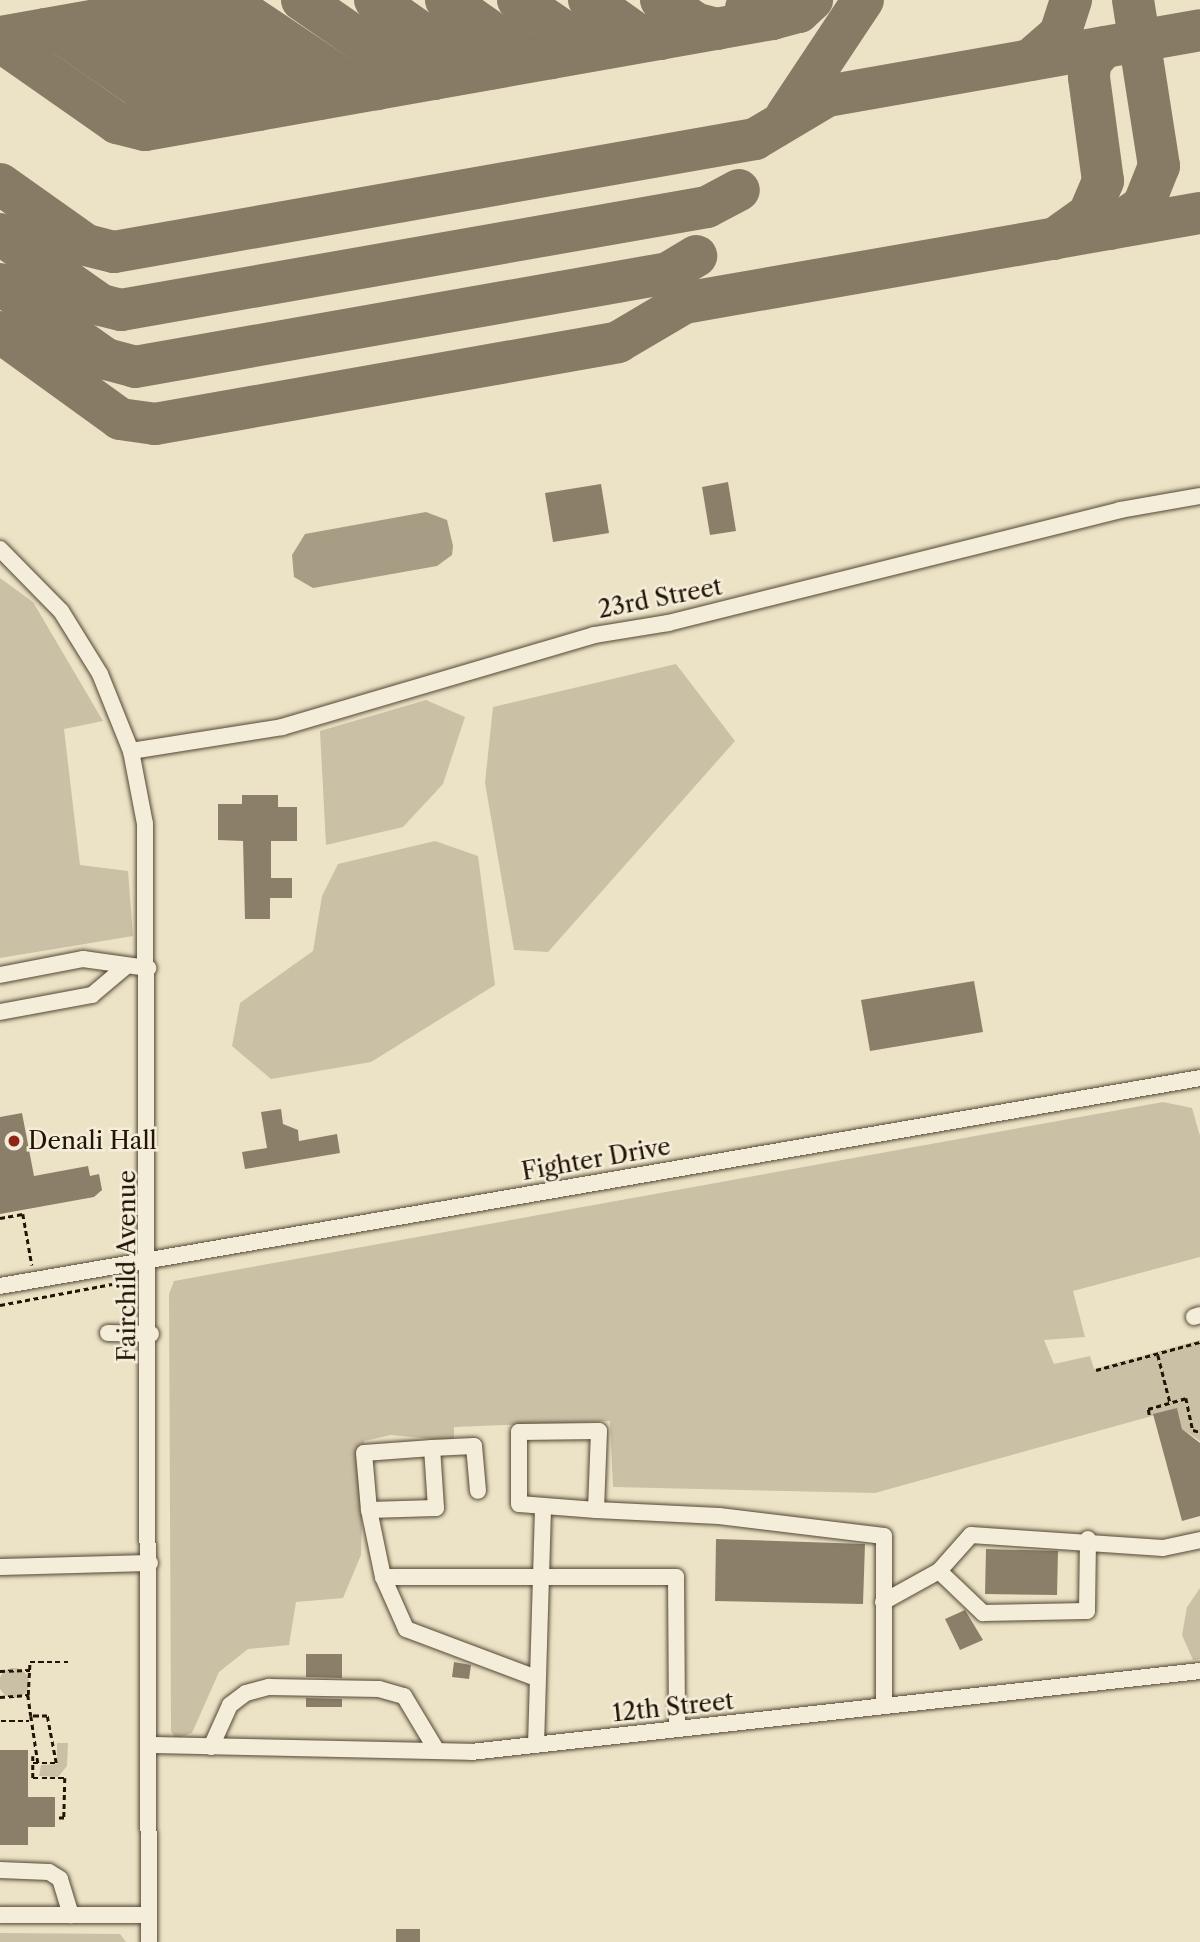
<!DOCTYPE html>
<html>
<head>
<meta charset="utf-8">
<style>
	body { margin:0 }
	#map { position:relative; width:1200px; height:1942px; overflow:hidden; background:#ece3c6; font-family:"Libre Caslon Text",serif }
	div>[style] { position:absolute }
	[style*='--x'] { left:calc(var(--x)*1px); top:calc(var(--y)*1px); width:calc(var(--w)*1px); rotate:calc(var(--a)*1deg) }
	.green>* { inset:0; background:#cac0a5 }
	.round { border-radius:50% }
	.water>* { inset:0; background:#a79c84 }
	.taxiway>* { height:42px; margin:-21px; padding:0 21px; transform-origin:21px; border-radius:21px; background:#877b65 }
	.building>* { inset:0; background:#8b7f69 }
	.path>* { height:2.5px; margin-top:-1.25px; transform-origin:0; background:repeating-linear-gradient(90deg,#221304 0 5px,transparent 0 8.5px) }
	.roads { filter:drop-shadow(0 0 2px #544734) drop-shadow(0 0 2px #544734) }
	.minor>* { height:16px; margin:-8px; padding:0 8px; transform-origin:8px; border-radius:8px; background:#f3edda }
	.dots>* { width:19px; height:19px; translate:-50% -50%; box-sizing:border-box; border:4px solid #f3edda; border-radius:50% }
	span { translate:-50% -50%; white-space:nowrap; text-align:center; line-height:1.15; -webkit-text-stroke:5px #f3edda; paint-order:stroke }
	.street-label { font-size:24px; color:#221304 }
	.poi-label { font-size:24px; color:#221304 }
	.left { translate:0 -50%; text-align:left }
</style>
</head>
<body>
<div id="map">
	<div class="green">
		<i style="clip-path:polygon(0 578px,33px 602px,103px 721px,64px 729px,80px 865px,128px 871px,133px 936px,0 958px)"></i>
		<i style="clip-path:polygon(676px 664px,735px 741px,548px 952px,514px 950px,485px 783px,493px 707px)"></i>
		<i style="clip-path:polygon(426px 700px,465px 717px,443px 784px,403px 827px,326px 845px,320px 731px)"></i>
		<i style="clip-path:polygon(435px 841px,478px 856px,495px 985px,371px 1062px,271px 1079px,232px 1046px,240px 1003px,313px 951px,322px 896px,338px 864px)"></i>
		<i style="clip-path:polygon(1163px 1102px,1192px 1108px,1200px 1136px,1200px 1257px,1073px 1291px,1085px 1337px,1044px 1340px,1054px 1364px,1090px 1356px,1094px 1369px,1200px 1340px,1200px 1441px,1182px 1429px,1177px 1409px,875px 1493px,613px 1487px,610px 1421px,454px 1427px,454px 1441px,391px 1435px,364px 1441px,361px 1555px,343px 1598px,296px 1602px,289px 1645px,248px 1649px,219px 1672px,192px 1733px,176px 1739px,171px 1731px,169px 1294px,174px 1281px)"></i>
		<i style="clip-path:polygon(1200px 1588px,1200px 1659px,1193px 1660px,1182px 1635px,1187px 1607px)"></i>
		<i class="round" style="left:-1px;top:1668px;width:30px;height:30px"></i>
		<i style="clip-path:polygon(57px 1743px,68px 1743px,67px 1766px,58px 1777px,39px 1776px,41px 1765px,57px 1764px)"></i>
		<i style="clip-path:polygon(0 1933px,120px 1934px,126px 1942px,0 1942px)"></i>
	</div>
	<div class="water">
		<i style="clip-path:polygon(426px 512px,447px 520px,453px 546px,452px 555px,437px 566px,313px 588px,294px 577px,292px 555px,305px 534px)"></i>
	</div>
	<div class="taxiway">
		<i style="--x:225;--y:0;--w:148;--a:33.7"></i>
		<i style="--x:348;--y:82;--w:30;--a:14"></i>
		<i style="--x:302;--y:0;--w:134;--a:34.6"></i>
		<i style="--x:412;--y:76;--w:22;--a:8"></i>
		<i style="--x:375;--y:0;--w:108;--a:35.2"></i>
		<i style="--x:463;--y:62;--w:30;--a:12"></i>
		<i style="--x:446;--y:0;--w:98;--a:35"></i>
		<i style="--x:526;--y:56;--w:25;--a:5"></i>
		<i style="--x:518;--y:0;--w:80;--a:34.3"></i>
		<i style="--x:584;--y:45;--w:23;--a:7"></i>
		<i style="--x:589;--y:0;--w:59;--a:35.3"></i>
		<i style="--x:637;--y:34;--w:24;--a:12"></i>
		<i style="--x:661;--y:0;--w:43;--a:33.7"></i>
		<i style="--x:697;--y:24;--w:21;--a:14"></i>
		<i style="--x:746;--y:8;--w:28;--a:23"></i>
		<i style="--x:772;--y:19;--w:28;--a:-15"></i>
		<i style="--x:799;--y:12;--w:18;--a:-43"></i>
		<i style="--x:159;--y:9;--w:22;--a:16"></i>
		<i style="--x:180;--y:15;--w:135;--a:35.3"></i>
		<i style="--x:290;--y:93;--w:29;--a:12"></i>
		<i style="--x:101;--y:19;--w:18;--a:13"></i>
		<i style="--x:119;--y:23;--w:139;--a:35.1"></i>
		<i style="--x:233;--y:103;--w:26;--a:16"></i>
		<i style="--x:45;--y:29;--w:15;--a:11"></i>
		<i style="--x:60;--y:32;--w:140;--a:34.8"></i>
		<i style="--x:175;--y:112;--w:29;--a:14"></i>
		<i style="--x:0;--y:37;--w:212;--a:-10"></i>
		<i style="--x:0;--y:41;--w:143;--a:35"></i>
		<i style="--x:117;--y:123;--w:29;--a:14"></i>
		<i style="--x:145;--y:130;--w:637;--a:-10.04"></i>
		<i style="--x:1030;--y:60;--w:40;--a:-41"></i>
		<i style="--x:1060;--y:34;--w:36;--a:-72"></i>
		<i style="--x:786;--y:116;--w:139;--a:-56.4"></i>
		<i style="--x:0;--y:184;--w:105;--a:35.3"></i>
		<i style="--x:86;--y:245;--w:29;--a:14"></i>
		<i style="--x:114;--y:252;--w:651;--a:-10"></i>
		<i style="--x:755;--y:139;--w:84;--a:-30.8"></i>
		<i style="--x:827;--y:96;--w:379;--a:-10"></i>
		<i style="--x:1110;--y:229;--w:40;--a:-34.9"></i>
		<i style="--x:1143;--y:206;--w:43;--a:-68.2"></i>
		<i style="--x:1159;--y:166;--w:168;--a:-98.9"></i>
		<i style="--x:0;--y:234;--w:123;--a:35.1"></i>
		<i style="--x:101;--y:305;--w:21;--a:14"></i>
		<i style="--x:121;--y:310;--w:595;--a:-9.97"></i>
		<i style="--x:707;--y:207;--w:36;--a:-28"></i>
		<i style="--x:1054;--y:239;--w:43;--a:-35.5"></i>
		<i style="--x:1089;--y:214;--w:36;--a:-67"></i>
		<i style="--x:1103;--y:181;--w:105;--a:-97.7"></i>
		<i style="--x:1089;--y:77;--w:14;--a:-86"></i>
		<i style="--x:1090;--y:63;--w:21;--a:-49"></i>
		<i style="--x:0;--y:284;--w:130;--a:35.3"></i>
		<i style="--x:106;--y:359;--w:30;--a:15"></i>
		<i style="--x:135;--y:367;--w:541;--a:-10"></i>
		<i style="--x:668;--y:273;--w:33;--a:-31"></i>
		<i style="--x:0;--y:332;--w:148;--a:35.9"></i>
		<i style="--x:120;--y:419;--w:35;--a:8"></i>
		<i style="--x:155;--y:424;--w:470;--a:-10"></i>
		<i style="--x:618;--y:342;--w:77;--a:-30.6"></i>
		<i style="--x:684;--y:303;--w:524;--a:-9.89"></i>
	</div>
	<div class="building">
		<i style="clip-path:polygon(728px 482px,736px 531px,710px 535px,702px 487px)"></i>
		<i style="clip-path:polygon(601px 484px,609px 533px,553px 542px,545px 493px)"></i>
		<i style="clip-path:polygon(242px 795px,278px 795px,278px 807px,297px 807px,297px 841px,271px 841px,271px 878px,292px 878px,292px 898px,270px 898px,270px 919px,245px 919px,243px 841px,218px 840px,218px 804px,242px 804px)"></i>
		<i style="clip-path:polygon(974px 981px,983px 1032px,870px 1051px,861px 1000px)"></i>
		<i style="clip-path:polygon(281px 1109px,283px 1124px,298px 1130px,299px 1141px,337px 1134px,340px 1153px,245px 1169px,242px 1152px,267px 1148px,261px 1112px)"></i>
		<i style="clip-path:polygon(22px 1113px,34px 1176px,88px 1166px,90px 1176px,99px 1174px,102px 1190px,94px 1197px,0 1214px,0 1117px)"></i>
		<i style="clip-path:polygon(1177px 1408px,1182px 1429px,1200px 1443px,1200px 1516px,1182px 1521px,1153px 1414px)"></i>
		<i style="clip-path:polygon(716px 1539px,865px 1544px,863px 1604px,715px 1601px)"></i>
		<i style="clip-path:polygon(986px 1549px,1058px 1551px,1057px 1595px,985px 1594px)"></i>
		<i style="clip-path:polygon(965px 1610px,983px 1640px,960px 1650px,945px 1619px)"></i>
		<i style="clip-path:polygon(306px 1654px,342px 1654px,342px 1678px,306px 1677px)"></i>
		<i style="clip-path:polygon(454px 1662px,471px 1665px,469px 1679px,452px 1677px)"></i>
		<i style="clip-path:polygon(306px 1698px,342px 1699px,342px 1707px,306px 1707px)"></i>
		<i style="clip-path:polygon(0 1750px,28px 1750px,28px 1797px,55px 1797px,55px 1827px,28px 1827px,28px 1845px,0 1845px)"></i>
		<i style="clip-path:polygon(396px 1929px,420px 1929px,420px 1942px,396px 1942px)"></i>
	</div>
	<div class="path">
		<i style="--x:0;--y:1218;--w:23;--a:-10"></i>
		<i style="--x:23;--y:1214;--w:52;--a:80"></i>
		<i style="--x:0;--y:1305;--w:114;--a:-10.6"></i>
		<i style="--x:1158;--y:1355;--w:49;--a:75.7"></i>
		<i style="--x:1096;--y:1370;--w:108;--a:-15.1"></i>
		<i style="--x:1149;--y:1415;--w:6;--a:-99"></i>
		<i style="--x:1148;--y:1409;--w:40;--a:-16"></i>
		<i style="--x:1186;--y:1398;--w:33;--a:78"></i>
		<i style="--x:1193;--y:1430;--w:7;--a:16"></i>
		<i style="--x:0;--y:1671;--w:30;--a:-2"></i>
		<i style="--x:28;--y:1695;--w:21;--a:82"></i>
		<i style="--x:0;--y:1697;--w:28;--a:-4"></i>
		<i style="--x:28;--y:1695;--w:33;--a:-87"></i>
		<i style="--x:30;--y:1662;--w:38;--a:0"></i>
		<i style="--x:1;--y:1721;--w:28;--a:0"></i>
		<i style="--x:33;--y:1756;--w:22;--a:90"></i>
		<i style="--x:33;--y:1778;--w:32;--a:0"></i>
		<i style="--x:65;--y:1778;--w:40;--a:91.4"></i>
		<i style="--x:64;--y:1818;--w:5;--a:180"></i>
		<i style="--x:33;--y:1763;--w:23;--a:0"></i>
		<i style="--x:56;--y:1763;--w:48;--a:-100.8"></i>
		<i style="--x:47;--y:1716;--w:16;--a:180"></i>
		<i style="--x:31;--y:1716;--w:48;--a:81.5"></i>
	</div>
	<div class="roads">
		<div class="minor">
			<i style="--x:0;--y:549;--w:87;--a:45.5"></i>
			<i style="--x:61;--y:611;--w:74;--a:58.2"></i>
			<i style="--x:100;--y:674;--w:83;--a:68.1"></i>
			<i style="--x:131;--y:751;--w:74;--a:79.1"></i>
			<i style="--x:145;--y:824;--w:1118;--a:89.8"></i>
			<i style="--x:131;--y:751;--w:153;--a:-9"></i>
			<i style="--x:282;--y:727;--w:325;--a:-16.4"></i>
			<i style="--x:594;--y:635;--w:75;--a:-9.2"></i>
			<i style="--x:668;--y:623;--w:466;--a:-14"></i>
			<i style="--x:1120;--y:510;--w:81;--a:-9.9"></i>
			<i style="--x:0;--y:975;--w:85;--a:-10.9"></i>
			<i style="--x:83;--y:959;--w:66;--a:7.9"></i>
			<i style="--x:0;--y:1012;--w:94;--a:-10.5"></i>
			<i style="--x:92;--y:995;--w:42;--a:-40.2"></i>
			<i style="--x:0;--y:1286;--w:1218;--a:-9.83"></i>
			<i style="--x:1194;--y:1317;--w:6;--a:-18"></i>
			<i style="--x:108;--y:1333;--w:43;--a:1.3"></i>
			<i style="--x:599;--y:1431;--w:79;--a:92.2"></i>
			<i style="--x:596;--y:1510;--w:77;--a:-175.5"></i>
			<i style="--x:519;--y:1504;--w:72;--a:-90"></i>
			<i style="--x:519;--y:1432;--w:80;--a:-0.7"></i>
			<i style="--x:432;--y:1448;--w:42;--a:-2.7"></i>
			<i style="--x:474;--y:1446;--w:45;--a:84.9"></i>
			<i style="--x:369;--y:1510;--w:67;--a:-1.7"></i>
			<i style="--x:436;--y:1508;--w:60;--a:-93.8"></i>
			<i style="--x:432;--y:1448;--w:68;--a:175.8"></i>
			<i style="--x:364;--y:1453;--w:57;--a:85"></i>
			<i style="--x:369;--y:1510;--w:68;--a:78.2"></i>
			<i style="--x:383;--y:1577;--w:293;--a:0"></i>
			<i style="--x:676;--y:1577;--w:152;--a:89.6"></i>
			<i style="--x:596;--y:1510;--w:123;--a:2.8"></i>
			<i style="--x:719;--y:1516;--w:166;--a:6.9"></i>
			<i style="--x:884;--y:1536;--w:170;--a:90"></i>
			<i style="--x:0;--y:1567;--w:150;--a:-1.5"></i>
			<i style="--x:939;--y:1571;--w:61;--a:43.7"></i>
			<i style="--x:983;--y:1613;--w:104;--a:-1.1"></i>
			<i style="--x:1087;--y:1611;--w:72;--a:-89.2"></i>
			<i style="--x:383;--y:1577;--w:57;--a:66.1"></i>
			<i style="--x:406;--y:1629;--w:137;--a:20.6"></i>
			<i style="--x:883;--y:1602;--w:64;--a:-29"></i>
			<i style="--x:939;--y:1571;--w:48;--a:-48.4"></i>
			<i style="--x:971;--y:1535;--w:192;--a:3.9"></i>
			<i style="--x:1163;--y:1548;--w:38;--a:-12"></i>
			<i style="--x:150;--y:1745;--w:321;--a:1.2"></i>
			<i style="--x:471;--y:1752;--w:733;--a:-6.34"></i>
			<i style="--x:536;--y:1745;--w:239;--a:-88.3"></i>
			<i style="--x:211;--y:1747;--w:46;--a:-65.7"></i>
			<i style="--x:230;--y:1705;--w:20;--a:-37"></i>
			<i style="--x:246;--y:1693;--w:24;--a:-15"></i>
			<i style="--x:269;--y:1687;--w:110;--a:1"></i>
			<i style="--x:379;--y:1689;--w:26;--a:16"></i>
			<i style="--x:404;--y:1696;--w:64;--a:59"></i>
			<i style="--x:0;--y:1870;--w:49;--a:2.3"></i>
			<i style="--x:49;--y:1872;--w:13;--a:32"></i>
			<i style="--x:60;--y:1879;--w:38;--a:73"></i>
			<i style="--x:0;--y:1915;--w:149;--a:0"></i>
		</div>
	</div>
	<div class="dots">
		<i style="left:14px;top:1141px;background:#8f2418"></i>
	</div>
	<div class="street-label">
		<span style="left:660px;top:598px;rotate:-11deg">23rd Street</span>
		<span style="left:596px;top:1159px;rotate:-10deg">Fighter Drive</span>
		<span style="left:127px;top:1266px;rotate:-90deg">Fairchild Avenue</span>
		<span style="left:673px;top:1707px;rotate:-6deg">12th Street</span>
	</div>
	<div class="poi-label">
		<span class="left" style="left:28px;top:1141px">Denali Hall</span>
	</div>
</div>
</body>
</html>
